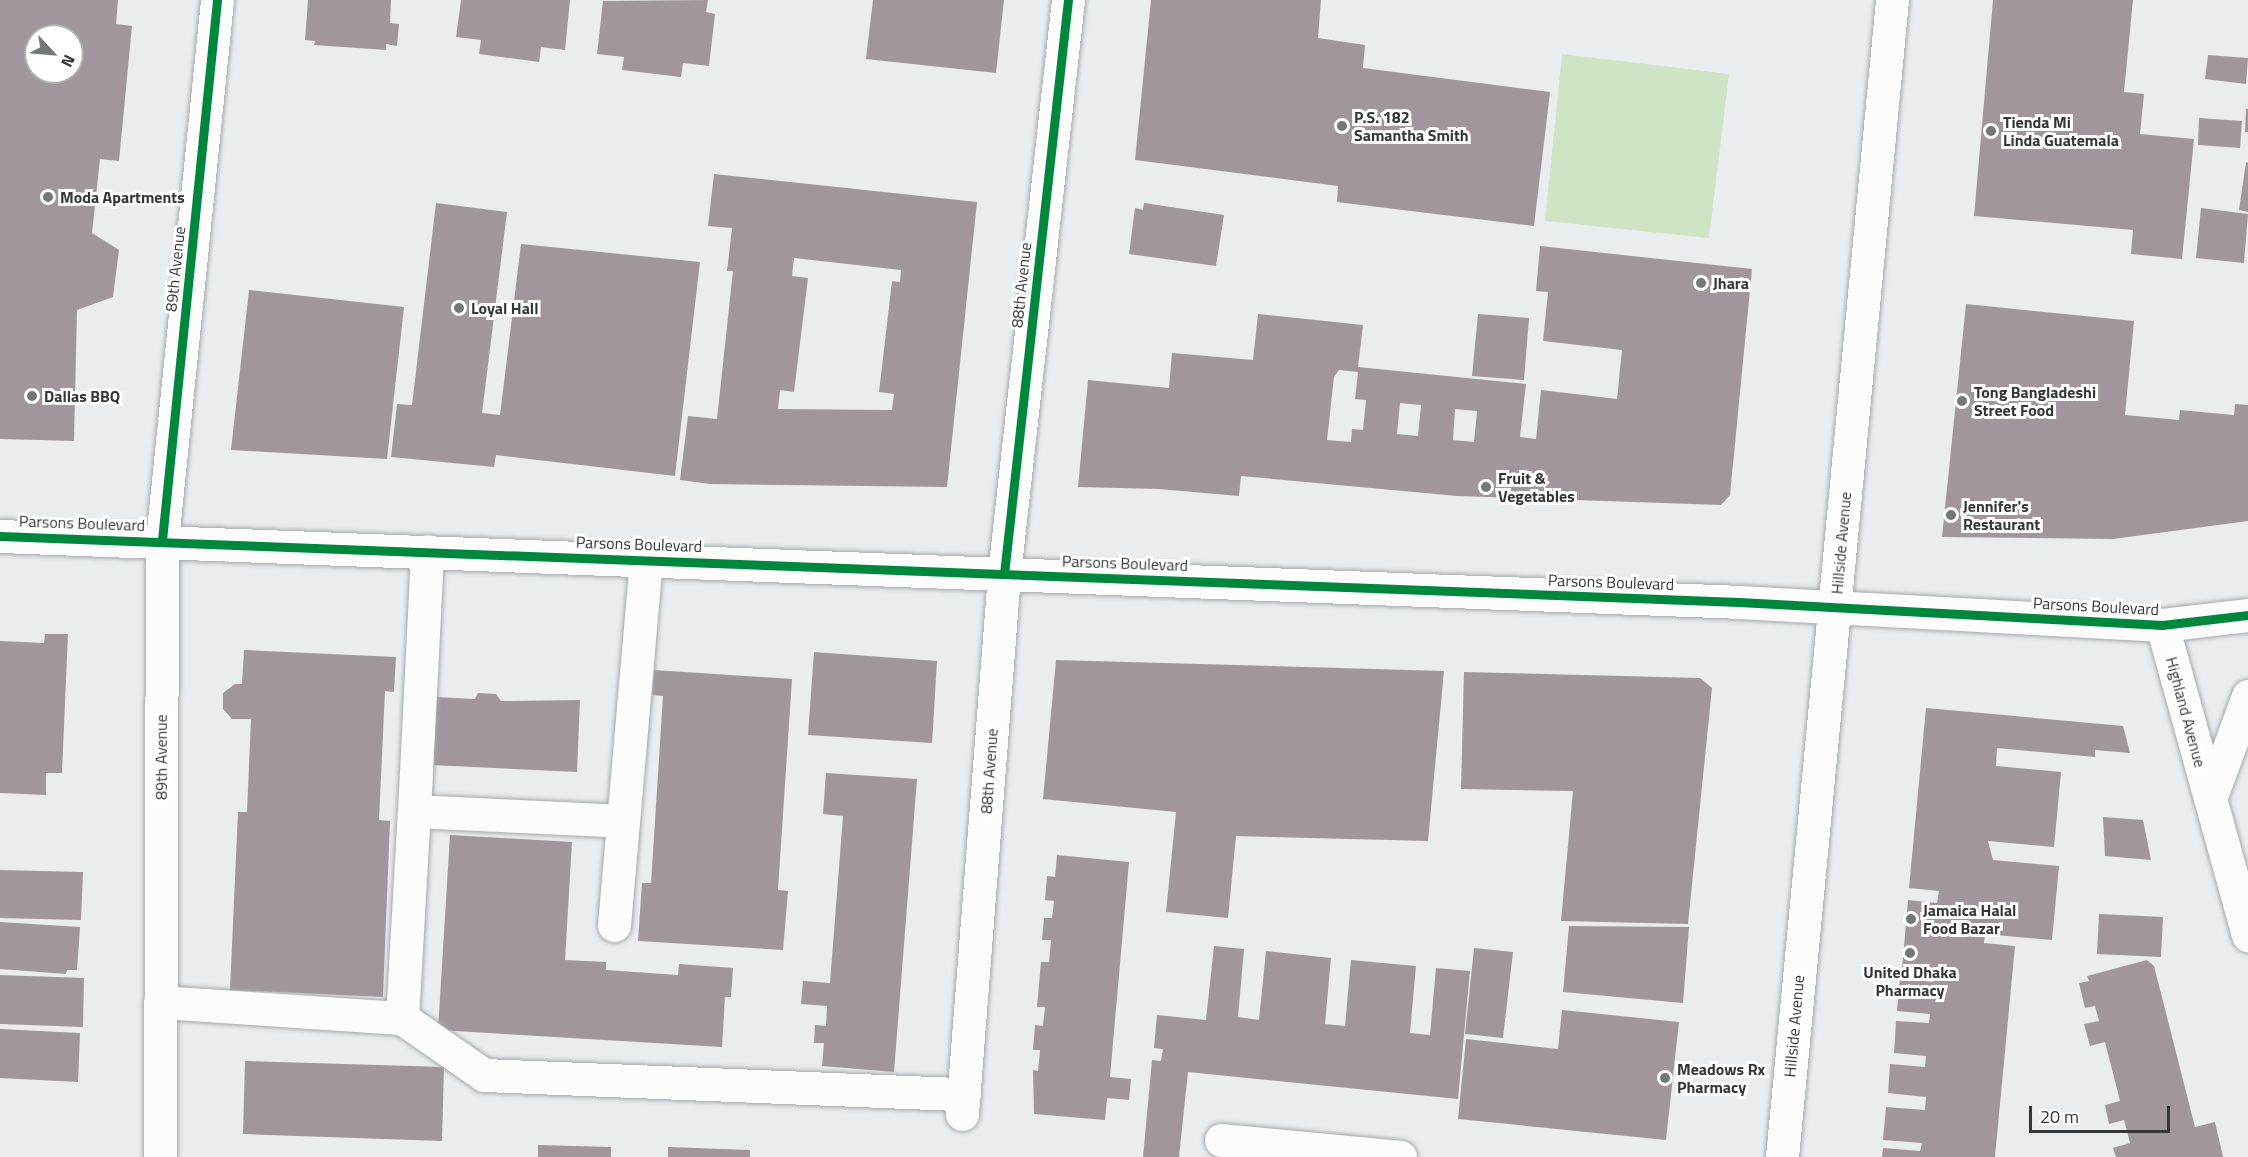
<!DOCTYPE html>
<html>
<head>
<meta charset="utf-8">
<style>
	body { margin:0 }
	#map { position:relative; width:2248px; height:1157px; overflow:hidden; background:#e9edf0; font-family:"Titillium Web",sans-serif }
	div>[style] { position:absolute }
	[style*='--x'] { left:calc(var(--x)*1px); top:calc(var(--y)*1px); width:calc(var(--w)*1px); rotate:calc(var(--a)*1deg) }
	.green>* { inset:0; background:#cee4c5 }
	.building>* { inset:0; background:#a1969e }
	.roads { filter:drop-shadow(0 0 2px #a5a8aa) drop-shadow(0 0 2px #a5a8aa) }
	.minor>* { height:33px; margin:-16.5px; padding:0 16.5px; transform-origin:16.5px; border-radius:16.5px; background:#fcfcfd }
	.major>* { height:33px; margin:-16.5px; padding:0 16.5px; transform-origin:16.5px; border-radius:16.5px; background:#fcfcfd }
	.cycleway>* { height:9px; margin:-4.5px; padding:0 4.5px; transform-origin:4.5px; border-radius:4.5px; background:#00873e }
	.dots>* { width:16px; height:16px; translate:-50% -50%; box-sizing:border-box; border:3px solid #fff; border-radius:50% }
	span { translate:-50% -50%; white-space:nowrap; text-align:center; line-height:1.15; -webkit-text-stroke:6px #fff; paint-order:stroke }
	.poi-label { font-size:16px; color:#343739; font-weight:700 }
	.left { translate:0 -50%; text-align:left }
	.street-label { font-size:16px; color:#343739 }
	.north { position:absolute; left:24px; top:24px; width:60px; height:60px; box-sizing:border-box; background:#fff; border:2px solid #aeafb0; border-radius:50%; rotate:116deg; font-size:16px; font-weight:700; line-height:24px; text-align:center; color:#343739 }
	.north::after { content:''; display:block; margin:auto; width:21px; height:27px; background:#737779; clip-path:polygon(50% 0,100% 100%,50% 72%,0 100%) }
	.scale { position:absolute; left:2029px; top:1106px; width:141px; height:27px; box-sizing:border-box; border:3px solid #343739; border-top:0; padding-left:8px; font-size:18px; line-height:21px; white-space:nowrap; color:#343739; -webkit-text-stroke:4px #fff; paint-order:stroke }
</style>
</head>
<body>
<div id="map">
	<div class="green">
		<i style="clip-path:polygon(1562px 54px,1729px 74px,1709px 238px,1545px 221px)"></i>
	</div>
	<div class="building">
		<i style="clip-path:polygon(evenodd,0 0,118px 0,116px 24px,132px 26px,119px 161px,100px 159px,92px 233px,119px 250px,113px 297px,77px 310px,74px 441px,0 439px,0 0,36px 36px,72px 36px,72px 72px,36px 72px,36px 36px)"></i>
		<i style="clip-path:polygon(308px 0,391px 0,390px 23px,399px 24px,397px 46px,386px 44px,386px 50px,314px 45px,315px 41px,305px 40px)"></i>
		<i style="clip-path:polygon(461px 0,570px 0,565px 50px,541px 47px,539px 62px,479px 54px,481px 40px,456px 37px)"></i>
		<i style="clip-path:polygon(708px 0,706px 12px,715px 14px,709px 66px,683px 63px,681px 77px,622px 70px,624px 57px,597px 54px,603px 1px)"></i>
		<i style="clip-path:polygon(873px 0,1004px 0,996px 73px,866px 59px)"></i>
		<i style="clip-path:polygon(1151px 0,1321px 0,1318px 38px,1365px 45px,1363px 68px,1550px 92px,1534px 226px,1337px 202px,1338px 186px,1135px 160px)"></i>
		<i style="clip-path:polygon(1993px 0,2133px 0,2124px 92px,2144px 94px,2140px 134px,2194px 139px,2182px 259px,2131px 254px,2133px 230px,1974px 216px)"></i>
		<i style="clip-path:polygon(2208px 55px,2248px 58px,2246px 84px,2205px 79px)"></i>
		<i style="clip-path:polygon(2246px 109px,2248px 109px,2248px 132px,2245px 132px)"></i>
		<i style="clip-path:polygon(2199px 118px,2242px 121px,2240px 148px,2198px 145px)"></i>
		<i style="clip-path:polygon(2246px 162px,2248px 163px,2248px 212px,2239px 210px)"></i>
		<i style="clip-path:polygon(evenodd,714px 174px,977px 202px,947px 487px,710px 484px,680px 480px,688px 416px,717px 419px,733px 271px,727px 271px,732px 228px,708px 226px,714px 174px,794px 258px,901px 270px,900px 282px,892px 281px,879px 392px,894px 394px,892px 410px,778px 409px,780px 390px,794px 392px,808px 278px,792px 276px,794px 258px)"></i>
		<i style="clip-path:polygon(436px 203px,507px 212px,482px 413px,500px 415px,521px 244px,700px 262px,675px 476px,496px 455px,494px 467px,391px 457px,397px 404px,412px 405px)"></i>
		<i style="clip-path:polygon(1144px 203px,1224px 215px,1216px 266px,1129px 254px,1135px 208px,1143px 210px)"></i>
		<i style="clip-path:polygon(2201px 208px,2248px 214px,2244px 263px,2196px 258px)"></i>
		<i style="clip-path:polygon(evenodd,1540px 246px,1752px 269px,1730px 495px,1721px 505px,1457px 496px,1241px 476px,1239px 496px,1159px 489px,1078px 487px,1088px 380px,1169px 388px,1172px 353px,1253px 360px,1258px 314px,1363px 325px,1358px 367px,1526px 384px,1520px 437px,1536px 439px,1541px 390px,1617px 399px,1622px 350px,1543px 341px,1548px 292px,1536px 291px,1540px 246px,1339px 370px,1358px 372px,1355px 399px,1366px 400px,1363px 430px,1352px 429px,1351px 442px,1327px 440px,1334px 377px,1339px 370px,1540px 246px,1400px 403px,1421px 405px,1418px 436px,1397px 434px,1400px 403px,1540px 246px,1455px 409px,1477px 411px,1474px 442px,1453px 440px,1455px 409px)"></i>
		<i style="clip-path:polygon(249px 290px,404px 307px,387px 459px,231px 450px)"></i>
		<i style="clip-path:polygon(1966px 304px,2134px 321px,2125px 415px,2179px 420px,2180px 410px,2234px 415px,2235px 404px,2248px 405px,2248px 521px,2113px 539px,1942px 537px)"></i>
		<i style="clip-path:polygon(1478px 314px,1529px 318px,1524px 380px,1472px 376px)"></i>
		<i style="clip-path:polygon(45px 634px,68px 634px,62px 773px,46px 773px,46px 795px,0 793px,0 641px,44px 643px)"></i>
		<i style="clip-path:polygon(244px 650px,396px 657px,394px 692px,385px 691px,379px 820px,390px 821px,383px 997px,230px 990px,238px 812px,247px 812px,251px 719px,232px 719px,223px 709px,223px 693px,235px 684px,242px 684px)"></i>
		<i style="clip-path:polygon(814px 652px,937px 661px,932px 743px,808px 735px)"></i>
		<i style="clip-path:polygon(1056px 660px,1444px 671px,1428px 841px,1236px 836px,1228px 918px,1166px 912px,1176px 812px,1043px 799px)"></i>
		<i style="clip-path:polygon(654px 670px,792px 679px,778px 890px,788px 891px,783px 950px,638px 941px,642px 883px,651px 883px,663px 696px,652px 695px)"></i>
		<i style="clip-path:polygon(1464px 672px,1700px 678px,1712px 688px,1688px 924px,1561px 921px,1573px 791px,1461px 789px)"></i>
		<i style="clip-path:polygon(478px 693px,496px 694px,501px 701px,580px 700px,577px 772px,431px 765px,434px 697px,475px 699px)"></i>
		<i style="clip-path:polygon(1926px 708px,2123px 726px,2130px 753px,2095px 750px,2095px 757px,1997px 748px,1996px 766px,2061px 772px,2054px 847px,1988px 841px,1993px 860px,2059px 866px,2052px 940px,1985px 934px,1984px 943px,2015px 946px,1995px 1157px,1882px 1157px,1883px 1148px,1920px 1151px,1922px 1143px,1883px 1140px,1886px 1107px,1925px 1110px,1926px 1097px,1888px 1093px,1890px 1064px,1925px 1067px,1926px 1056px,1894px 1053px,1896px 1021px,1929px 1023px,1930px 1014px,1897px 1011px,1900px 978px,1933px 982px,1934px 971px,1902px 969px,1908px 900px,1937px 903px,1939px 891px,1909px 888px)"></i>
		<i style="clip-path:polygon(826px 773px,917px 779px,894px 1072px,822px 1066px,824px 1043px,814px 1043px,815px 1025px,826px 1026px,827px 1006px,801px 1004px,803px 981px,830px 983px,843px 816px,823px 814px)"></i>
		<i style="clip-path:polygon(2103px 817px,2143px 820px,2151px 860px,2105px 856px)"></i>
		<i style="clip-path:polygon(450px 835px,572px 842px,565px 960px,606px 962px,606px 970px,678px 975px,679px 964px,733px 968px,731px 997px,725px 997px,722px 1047px,438px 1030px)"></i>
		<i style="clip-path:polygon(1057px 855px,1129px 862px,1110px 1077px,1131px 1079px,1129px 1100px,1107px 1098px,1105px 1120px,1034px 1114px,1033px 1070px,1038px 1071px,1040px 1050px,1033px 1050px,1035px 1025px,1043px 1026px,1045px 1007px,1037px 1007px,1041px 962px,1049px 962px,1051px 940px,1042px 940px,1044px 918px,1052px 918px,1054px 901px,1045px 900px,1047px 876px,1055px 877px)"></i>
		<i style="clip-path:polygon(0 870px,83px 872px,81px 920px,0 918px)"></i>
		<i style="clip-path:polygon(2099px 914px,2163px 917px,2161px 957px,2097px 954px)"></i>
		<i style="clip-path:polygon(0 922px,80px 927px,77px 970px,67px 970px,66px 974px,0 969px)"></i>
		<i style="clip-path:polygon(1569px 926px,1689px 927px,1683px 1003px,1563px 992px)"></i>
		<i style="clip-path:polygon(1214px 946px,1244px 949px,1238px 1017px,1259px 1020px,1266px 951px,1331px 958px,1325px 1024px,1345px 1026px,1351px 960px,1416px 966px,1410px 1033px,1430px 1035px,1436px 968px,1470px 971px,1458px 1099px,1188px 1072px,1179px 1157px,1143px 1157px,1152px 1060px,1161px 1061px,1163px 1049px,1154px 1048px,1157px 1015px,1206px 1020px)"></i>
		<i style="clip-path:polygon(1474px 948px,1513px 952px,1503px 1038px,1465px 1034px)"></i>
		<i style="clip-path:polygon(2147px 960px,2154px 966px,2195px 1127px,2215px 1122px,2223px 1157px,2116px 1157px,2113px 1148px,2130px 1143px,2124px 1120px,2109px 1124px,2105px 1105px,2120px 1101px,2105px 1042px,2090px 1046px,2084px 1024px,2099px 1021px,2095px 1006px,2085px 1008px,2079px 983px,2089px 981px,2087px 976px)"></i>
		<i style="clip-path:polygon(0 975px,84px 978px,83px 1027px,0 1024px)"></i>
		<i style="clip-path:polygon(1562px 1010px,1679px 1022px,1666px 1140px,1458px 1119px,1466px 1039px,1558px 1049px)"></i>
		<i style="clip-path:polygon(0 1029px,80px 1033px,78px 1082px,0 1078px)"></i>
		<i style="clip-path:polygon(245px 1061px,444px 1067px,442px 1141px,243px 1134px)"></i>
		<i style="clip-path:polygon(538px 1145px,611px 1147px,611px 1157px,538px 1157px)"></i>
		<i style="clip-path:polygon(668px 1147px,750px 1150px,750px 1157px,668px 1157px)"></i>
	</div>
	<div class="roads">
		<div class="minor">
			<i style="--x:0;--y:536;--w:1740;--a:2.17"></i>
			<i style="--x:1739;--y:602;--w:424;--a:3.1"></i>
			<i style="--x:2162;--y:625;--w:87;--a:-6.6"></i>
			<i style="--x:2162;--y:625;--w:322;--a:74.5"></i>
			<i style="--x:2210;--y:799;--w:110;--a:-69.7"></i>
			<i style="--x:414;--y:811;--w:260;--a:-87.1"></i>
			<i style="--x:614;--y:925;--w:367;--a:-85"></i>
			<i style="--x:160;--y:1002;--w:243;--a:3.8"></i>
			<i style="--x:402;--y:1018;--w:100;--a:34.8"></i>
			<i style="--x:484;--y:1075;--w:480;--a:2.3"></i>
			<i style="--x:402;--y:1018;--w:207;--a:-86.7"></i>
			<i style="--x:414;--y:811;--w:209;--a:2.7"></i>
			<i style="--x:962;--y:1114;--w:542;--a:-85.55"></i>
			<i style="--x:1004;--y:574;--w:578;--a:-83.64"></i>
			<i style="--x:1221;--y:1140;--w:180;--a:5.4"></i>
			<i style="--x:160;--y:1157;--w:617;--a:-89.81"></i>
			<i style="--x:162;--y:540;--w:543;--a:-84.18"></i>
		</div>
		<div class="major">
			<i style="--x:1782;--y:1157;--w:1162;--a:-84.57"></i>
		</div>
	</div>
	<div class="cycleway">
		<i style="--x:0;--y:536;--w:1740;--a:2.17"></i>
		<i style="--x:1739;--y:602;--w:424;--a:3.1"></i>
		<i style="--x:2162;--y:625;--w:87;--a:-6.6"></i>
		<i style="--x:162;--y:540;--w:543;--a:-84.18"></i>
		<i style="--x:1004;--y:574;--w:578;--a:-83.64"></i>
	</div>
	<div class="dots">
		<i style="left:1342px;top:126px;background:#737779"></i>
		<i style="left:1991px;top:131px;background:#737779"></i>
		<i style="left:48px;top:197px;background:#737779"></i>
		<i style="left:1701px;top:283px;background:#737779"></i>
		<i style="left:459px;top:308px;background:#737779"></i>
		<i style="left:32px;top:396px;background:#737779"></i>
		<i style="left:1962px;top:401px;background:#737779"></i>
		<i style="left:1486px;top:487px;background:#737779"></i>
		<i style="left:1951px;top:515px;background:#737779"></i>
		<i style="left:1911px;top:919px;background:#737779"></i>
		<i style="left:1910px;top:953px;background:#737779"></i>
		<i style="left:1665px;top:1078px;background:#737779"></i>
	</div>
	<div class="poi-label">
		<span class="left" style="left:1354px;top:126px">P.S. 182<br>Samantha Smith</span>
		<span class="left" style="left:2003px;top:131px">Tienda Mi<br>Linda Guatemala</span>
		<span class="left" style="left:60px;top:197px">Moda Apartments</span>
		<span class="left" style="left:1713px;top:283px">Jhara</span>
		<span class="left" style="left:471px;top:308px">Loyal Hall</span>
		<span class="left" style="left:1974px;top:401px">Tong Bangladeshi<br>Street Food</span>
		<span class="left" style="left:44px;top:396px">Dallas BBQ</span>
		<span class="left" style="left:1498px;top:487px">Fruit &amp;<br>Vegetables</span>
		<span class="left" style="left:1963px;top:515px">Jennifer's<br>Restaurant</span>
		<span class="left" style="left:1923px;top:919px">Jamaica Halal<br>Food Bazar</span>
		<span style="left:1910px;top:981px">United Dhaka<br>Pharmacy</span>
		<span class="left" style="left:1677px;top:1078px">Meadows Rx<br>Pharmacy</span>
	</div>
	<div class="street-label">
		<span style="left:175px;top:269px;rotate:-84deg">89th Avenue</span>
		<span style="left:1021px;top:285px;rotate:-84deg">88th Avenue</span>
		<span style="left:82px;top:523px;rotate:2deg">Parsons Boulevard</span>
		<span style="left:1841px;top:543px;rotate:-85deg">Hillside Avenue</span>
		<span style="left:639px;top:544px;rotate:2deg">Parsons Boulevard</span>
		<span style="left:1125px;top:563px;rotate:2deg">Parsons Boulevard</span>
		<span style="left:1611px;top:582px;rotate:2deg">Parsons Boulevard</span>
		<span style="left:2096px;top:606px;rotate:3deg">Parsons Boulevard</span>
		<span style="left:2186px;top:712px;rotate:75deg">Highland Avenue</span>
		<span style="left:161px;top:757px;rotate:-90deg">89th Avenue</span>
		<span style="left:989px;top:771px;rotate:-86deg">88th Avenue</span>
		<span style="left:1794px;top:1026px;rotate:-85deg">Hillside Avenue</span>
	</div>
	<div class="north">N</div>
	<div class="scale">20 m</div>
</div>
</body>
</html>
